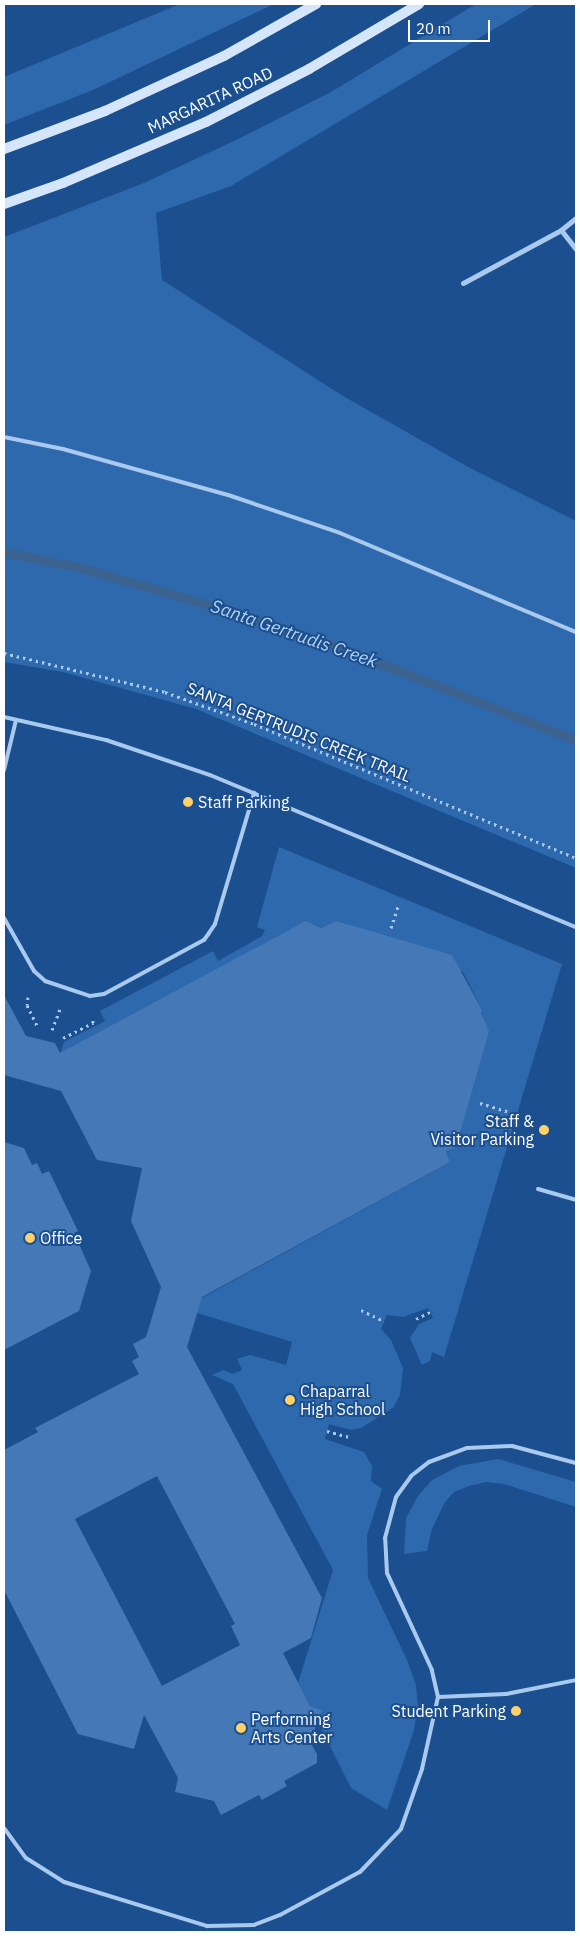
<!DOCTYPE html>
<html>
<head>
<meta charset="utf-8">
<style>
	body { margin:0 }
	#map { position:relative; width:580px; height:1936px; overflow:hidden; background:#1b4f8f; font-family:"IBM Plex Sans",sans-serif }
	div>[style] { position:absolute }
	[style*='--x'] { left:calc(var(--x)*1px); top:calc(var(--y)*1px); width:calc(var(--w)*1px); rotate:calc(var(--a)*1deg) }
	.green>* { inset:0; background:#2e69ad }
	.stream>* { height:9px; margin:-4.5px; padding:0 4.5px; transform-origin:4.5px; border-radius:4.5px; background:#3c6290 }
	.building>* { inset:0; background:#4478b7 }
	.path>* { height:3px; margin-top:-1.5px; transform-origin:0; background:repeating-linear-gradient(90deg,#a9c9ee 0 2.5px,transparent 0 6.5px) }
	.lane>* { height:4px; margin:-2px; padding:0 2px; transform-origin:2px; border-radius:2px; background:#a9c9ee }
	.street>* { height:5px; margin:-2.5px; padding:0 2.5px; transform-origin:2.5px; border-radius:2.5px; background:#a9c9ee }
	.secondary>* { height:10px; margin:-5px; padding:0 5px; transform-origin:5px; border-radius:5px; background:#d6e6fa }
	.dots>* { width:14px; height:14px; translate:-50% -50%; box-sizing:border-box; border:2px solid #1b4f8f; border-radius:50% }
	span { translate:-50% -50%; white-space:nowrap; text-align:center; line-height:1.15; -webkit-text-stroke:4px #1b4f8f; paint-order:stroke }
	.street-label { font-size:16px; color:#fff }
	.poi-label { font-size:16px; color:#fff }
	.left { translate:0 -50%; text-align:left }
	.right { translate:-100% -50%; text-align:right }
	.water-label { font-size:18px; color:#b5d3f5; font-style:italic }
	.frame { position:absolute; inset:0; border:5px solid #fff; pointer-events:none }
	.scale { position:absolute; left:408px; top:20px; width:82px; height:22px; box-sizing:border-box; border:2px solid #fff; border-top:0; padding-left:6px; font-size:15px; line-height:18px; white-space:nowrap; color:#fff; -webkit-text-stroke:4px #1b4f8f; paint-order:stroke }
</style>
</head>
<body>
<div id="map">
	<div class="green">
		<i style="clip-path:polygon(180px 4px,274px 4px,93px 90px,4px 125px,4px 77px)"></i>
		<i style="clip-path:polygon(476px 4px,536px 4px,231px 186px,156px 213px,162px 280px,343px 396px,470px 468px,576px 521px,576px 868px,196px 709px,63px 672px,4px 662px,4px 237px,144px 183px,236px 140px,331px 92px)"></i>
		<i style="clip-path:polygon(279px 847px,562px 964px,444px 1357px,432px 1352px,430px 1361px,422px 1365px,410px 1338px,419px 1324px,433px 1318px,428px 1308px,403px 1317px,387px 1315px,381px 1329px,391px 1340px,403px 1368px,400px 1395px,393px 1408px,361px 1428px,351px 1430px,329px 1424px,325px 1439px,364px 1452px,372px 1466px,371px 1481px,382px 1489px,367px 1535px,368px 1578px,407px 1660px,416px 1685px,418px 1706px,414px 1730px,387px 1810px,351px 1788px,318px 1722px,322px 1710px,310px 1706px,298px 1683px,333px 1570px,233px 1384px,212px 1375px,223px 1370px,233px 1374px,242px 1370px,237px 1359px,250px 1355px,286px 1365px,292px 1342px,188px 1310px,189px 1305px,450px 1162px,446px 1151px,456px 1146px,482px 1010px,463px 972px,397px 940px,338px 921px,321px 928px,312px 924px,60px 1054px,64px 1042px,105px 1021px,100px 1011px,213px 951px,218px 961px,262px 936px,265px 930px,257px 927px)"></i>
		<i style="clip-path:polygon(498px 1459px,576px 1482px,576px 1507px,504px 1484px,486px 1482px,469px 1486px,454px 1492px,445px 1502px,432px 1529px,427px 1551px,404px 1554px,406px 1518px,418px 1496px,432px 1480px,459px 1466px)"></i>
	</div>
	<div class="stream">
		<i style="--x:4;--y:552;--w:76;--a:11.5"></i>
		<i style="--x:78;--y:567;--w:162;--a:16.1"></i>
		<i style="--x:234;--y:612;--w:113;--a:18.6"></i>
		<i style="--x:341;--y:648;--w:252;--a:21.4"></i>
	</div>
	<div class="building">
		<i style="clip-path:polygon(evenodd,306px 921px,321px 928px,337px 921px,452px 955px,482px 1010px,481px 1014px,489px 1031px,456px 1147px,446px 1151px,450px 1162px,202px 1297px,187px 1347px,322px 1598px,311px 1638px,283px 1653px,310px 1706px,322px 1710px,310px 1742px,317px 1754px,317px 1763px,284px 1781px,287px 1786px,262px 1800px,259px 1795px,221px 1815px,214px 1801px,175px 1792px,178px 1778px,144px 1715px,134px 1749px,78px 1734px,4px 1590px,4px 1450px,38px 1432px,35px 1428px,139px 1374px,132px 1361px,139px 1357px,133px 1344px,146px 1337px,161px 1287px,131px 1221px,142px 1168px,97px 1160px,61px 1091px,4px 1075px,4px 995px,26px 1036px,55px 1043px,60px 1053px,306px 921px,157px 1476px,235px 1624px,231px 1626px,240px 1645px,162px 1686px,75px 1519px,157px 1476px)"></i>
		<i style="clip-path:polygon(4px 1142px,24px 1148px,32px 1165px,37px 1163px,42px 1174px,49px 1171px,78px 1231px,74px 1233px,91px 1271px,79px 1311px,4px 1350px)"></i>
	</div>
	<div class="path">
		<i style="--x:4;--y:653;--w:166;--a:13.6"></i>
		<i style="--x:165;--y:692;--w:95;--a:19.8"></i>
		<i style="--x:254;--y:724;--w:349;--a:22.6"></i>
		<i style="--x:391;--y:928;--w:25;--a:-72"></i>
		<i style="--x:28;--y:997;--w:8;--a:97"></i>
		<i style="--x:27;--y:1005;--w:25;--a:64"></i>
		<i style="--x:52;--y:1030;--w:25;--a:-69"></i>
		<i style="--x:63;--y:1038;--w:34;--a:-27"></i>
		<i style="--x:93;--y:1023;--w:6;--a:-90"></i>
		<i style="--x:480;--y:1103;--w:31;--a:17"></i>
		<i style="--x:361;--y:1310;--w:25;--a:26"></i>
		<i style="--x:416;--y:1319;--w:16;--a:-27"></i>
		<i style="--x:327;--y:1431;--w:24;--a:15"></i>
	</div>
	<div class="lane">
		<i style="--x:4;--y:437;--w:60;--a:11.5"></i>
		<i style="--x:63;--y:449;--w:174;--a:15.6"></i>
		<i style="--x:231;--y:496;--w:115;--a:18.7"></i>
		<i style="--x:340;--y:533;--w:256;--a:22.8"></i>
		<i style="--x:4;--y:717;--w:105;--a:12.7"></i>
		<i style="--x:106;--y:740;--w:110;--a:18.6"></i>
		<i style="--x:210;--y:775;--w:396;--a:22.6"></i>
		<i style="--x:4;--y:770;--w:51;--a:-76.5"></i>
		<i style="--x:4;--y:918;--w:61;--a:60.5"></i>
		<i style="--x:34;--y:971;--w:15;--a:42"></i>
		<i style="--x:45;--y:981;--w:47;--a:18.4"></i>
		<i style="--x:90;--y:996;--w:14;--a:-8"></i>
		<i style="--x:104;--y:994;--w:114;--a:-28.4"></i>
		<i style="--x:204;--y:940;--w:9;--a:-54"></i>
		<i style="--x:209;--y:933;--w:11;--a:-56"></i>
		<i style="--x:215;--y:924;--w:137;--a:-73.4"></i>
		<i style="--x:538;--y:1189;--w:40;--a:16"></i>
		<i style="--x:438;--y:1697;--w:68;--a:-2.5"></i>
		<i style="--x:506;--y:1694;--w:71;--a:-11.3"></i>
		<i style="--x:4;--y:1828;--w:37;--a:54"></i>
		<i style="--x:26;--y:1858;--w:45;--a:32.3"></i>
		<i style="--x:64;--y:1882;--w:150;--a:17.1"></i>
		<i style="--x:207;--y:1926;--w:47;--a:-1.2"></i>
		<i style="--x:254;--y:1925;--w:28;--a:-21"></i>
		<i style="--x:280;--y:1915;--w:91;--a:-28.3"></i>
		<i style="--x:360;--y:1872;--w:59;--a:-46.4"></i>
		<i style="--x:401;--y:1829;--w:64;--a:-70.7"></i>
		<i style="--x:422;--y:1769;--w:74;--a:-77.5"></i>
		<i style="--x:438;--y:1697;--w:28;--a:-103"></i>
		<i style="--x:432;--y:1670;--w:107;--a:-114.9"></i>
		<i style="--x:387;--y:1573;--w:35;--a:-93"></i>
		<i style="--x:385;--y:1538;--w:42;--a:-75"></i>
		<i style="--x:396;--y:1497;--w:26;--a:-54"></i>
		<i style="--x:411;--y:1476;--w:23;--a:-38"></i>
		<i style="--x:429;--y:1462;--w:40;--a:-20.2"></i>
		<i style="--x:467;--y:1448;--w:45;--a:-2.5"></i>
		<i style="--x:512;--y:1446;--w:66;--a:14.9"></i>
	</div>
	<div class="street">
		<i style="--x:561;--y:230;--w:24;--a:52"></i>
		<i style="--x:463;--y:283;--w:111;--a:-28.4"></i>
		<i style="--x:561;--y:230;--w:19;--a:-39"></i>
	</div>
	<div class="secondary">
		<i style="--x:4;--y:149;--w:108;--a:-20.6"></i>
		<i style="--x:105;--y:111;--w:131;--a:-24.8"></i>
		<i style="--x:224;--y:56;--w:106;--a:-29.5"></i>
		<i style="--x:4;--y:204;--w:63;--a:-19.6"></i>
		<i style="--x:63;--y:183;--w:155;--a:-23.1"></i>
		<i style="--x:206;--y:122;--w:116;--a:-27.2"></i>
		<i style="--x:309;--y:69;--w:128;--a:-30.6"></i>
	</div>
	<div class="dots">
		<i style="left:188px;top:802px;background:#ffd166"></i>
		<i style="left:544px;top:1130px;background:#ffd166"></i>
		<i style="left:30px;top:1238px;background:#ffd166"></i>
		<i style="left:290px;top:1400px;background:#ffd166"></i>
		<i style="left:516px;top:1711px;background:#ffd166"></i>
		<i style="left:241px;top:1728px;background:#ffd166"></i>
	</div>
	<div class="street-label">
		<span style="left:210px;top:100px;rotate:-25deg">MARGARITA ROAD</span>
		<span style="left:299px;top:732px;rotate:22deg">SANTA GERTRUDIS CREEK TRAIL</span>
	</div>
	<div class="poi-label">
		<span class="left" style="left:198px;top:802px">Staff Parking</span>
		<span class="right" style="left:534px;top:1130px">Staff &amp;<br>Visitor Parking</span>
		<span class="left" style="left:40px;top:1238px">Office</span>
		<span class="left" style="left:300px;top:1400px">Chaparral<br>High School</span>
		<span class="right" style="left:506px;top:1711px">Student Parking</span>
		<span class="left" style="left:251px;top:1728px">Performing<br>Arts Center</span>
	</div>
	<div class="water-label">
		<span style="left:294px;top:634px;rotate:19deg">Santa Gertrudis Creek</span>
	</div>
	<div class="frame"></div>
	<div class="scale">20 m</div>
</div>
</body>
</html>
